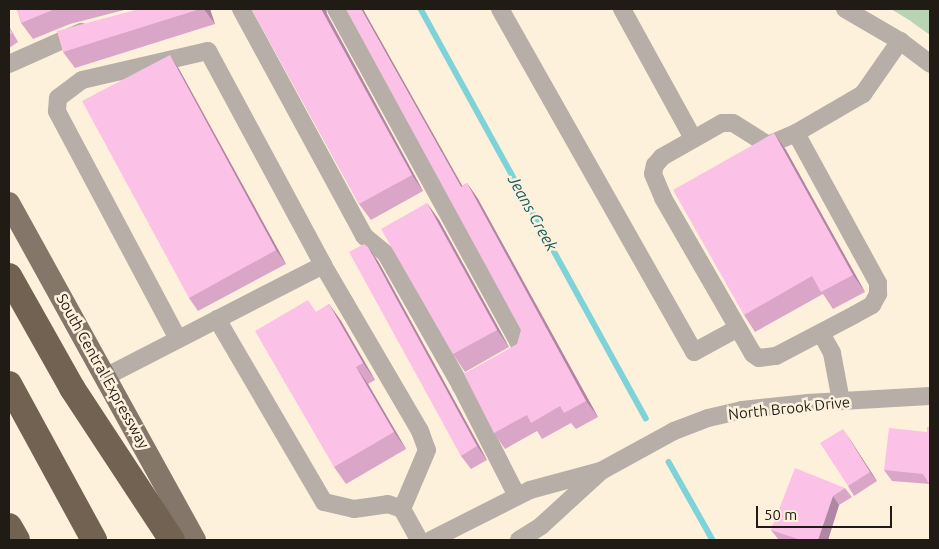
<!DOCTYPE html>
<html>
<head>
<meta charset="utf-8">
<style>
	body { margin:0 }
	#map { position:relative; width:939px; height:549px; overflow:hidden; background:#fef1dc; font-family:Ubuntu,sans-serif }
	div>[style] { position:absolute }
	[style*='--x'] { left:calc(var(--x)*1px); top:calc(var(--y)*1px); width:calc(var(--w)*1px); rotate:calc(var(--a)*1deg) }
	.green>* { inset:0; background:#b8d4b3 }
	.stream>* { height:5.5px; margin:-2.75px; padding:0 2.75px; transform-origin:2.75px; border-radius:2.75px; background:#7ed3d8 }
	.minor>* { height:18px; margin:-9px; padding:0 9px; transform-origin:9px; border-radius:9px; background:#b7afa7 }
	.major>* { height:22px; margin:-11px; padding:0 11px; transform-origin:11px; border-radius:11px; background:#847669 }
	.highway>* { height:26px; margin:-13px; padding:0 13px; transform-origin:13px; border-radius:13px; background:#726252 }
	.wall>* { inset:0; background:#d9a6c7 }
	.shaded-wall>* { inset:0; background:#b087a2 }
	.building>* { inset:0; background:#fcc1e7 }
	span { translate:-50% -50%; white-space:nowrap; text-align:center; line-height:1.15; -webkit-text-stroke:5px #fef1dc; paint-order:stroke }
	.street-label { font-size:15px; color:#201b14 }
	.water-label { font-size:16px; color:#125c60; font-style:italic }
	.frame { position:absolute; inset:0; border:10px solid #201b14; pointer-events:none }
	.scale { position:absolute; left:756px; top:506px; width:136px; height:22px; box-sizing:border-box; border:2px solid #201b14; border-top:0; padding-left:6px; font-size:15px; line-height:18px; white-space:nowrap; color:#201b14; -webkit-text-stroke:4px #fef1dc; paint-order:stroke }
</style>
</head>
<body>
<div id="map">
	<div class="green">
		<i style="clip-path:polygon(891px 9px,930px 9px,930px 35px,909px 20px)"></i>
	</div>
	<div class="stream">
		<i style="--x:421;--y:9;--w:467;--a:61.2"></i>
		<i style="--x:669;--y:462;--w:90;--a:60.6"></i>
	</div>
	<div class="minor">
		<i style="--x:241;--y:9;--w:258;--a:61.5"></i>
		<i style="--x:364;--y:236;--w:28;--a:39"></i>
		<i style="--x:386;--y:254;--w:152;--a:60.4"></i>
		<i style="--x:336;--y:9;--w:390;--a:61.3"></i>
		<i style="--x:523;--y:351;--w:12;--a:149"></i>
		<i style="--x:500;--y:9;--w:394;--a:60.5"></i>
		<i style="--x:694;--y:352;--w:50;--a:-28.6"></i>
		<i style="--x:622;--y:9;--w:147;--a:61.2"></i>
		<i style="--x:845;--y:9;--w:64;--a:30.2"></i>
		<i style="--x:900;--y:41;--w:38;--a:37"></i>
		<i style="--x:9;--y:64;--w:79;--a:-24"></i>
		<i style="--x:796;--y:133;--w:30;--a:157"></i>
		<i style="--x:768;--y:145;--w:41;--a:-147.8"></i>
		<i style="--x:733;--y:123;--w:11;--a:180"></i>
		<i style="--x:722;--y:123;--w:69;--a:150.5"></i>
		<i style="--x:662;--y:157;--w:11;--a:131"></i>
		<i style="--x:655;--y:165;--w:9;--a:103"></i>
		<i style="--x:653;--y:174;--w:26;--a:67"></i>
		<i style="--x:663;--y:198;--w:180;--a:60"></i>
		<i style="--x:753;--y:354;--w:7;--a:34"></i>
		<i style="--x:759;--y:358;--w:17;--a:-7"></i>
		<i style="--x:776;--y:356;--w:88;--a:-27.7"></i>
		<i style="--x:854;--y:315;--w:21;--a:-29"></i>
		<i style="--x:872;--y:305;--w:13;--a:-61"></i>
		<i style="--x:878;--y:294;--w:11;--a:-90"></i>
		<i style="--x:878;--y:283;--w:171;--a:-118.7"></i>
		<i style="--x:796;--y:133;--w:78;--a:-30.2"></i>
		<i style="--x:863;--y:94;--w:65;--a:-55.1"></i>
		<i style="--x:217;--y:319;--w:212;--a:59.7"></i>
		<i style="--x:324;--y:502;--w:31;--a:13"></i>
		<i style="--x:354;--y:509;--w:34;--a:-8"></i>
		<i style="--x:388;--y:504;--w:15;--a:20"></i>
		<i style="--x:402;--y:509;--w:35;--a:61"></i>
		<i style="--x:821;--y:333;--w:23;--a:61"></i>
		<i style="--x:832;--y:353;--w:49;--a:79.4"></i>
		<i style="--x:178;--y:339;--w:258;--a:-118"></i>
		<i style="--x:57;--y:111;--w:13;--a:-86"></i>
		<i style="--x:58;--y:98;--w:30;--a:-37"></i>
		<i style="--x:82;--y:80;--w:129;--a:-13"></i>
		<i style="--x:208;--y:51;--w:243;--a:61.7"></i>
		<i style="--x:323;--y:265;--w:192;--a:59.7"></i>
		<i style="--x:420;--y:431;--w:20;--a:70"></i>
		<i style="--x:427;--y:450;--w:64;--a:113"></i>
		<i style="--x:489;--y:371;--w:32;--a:152"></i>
		<i style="--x:461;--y:386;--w:123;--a:63"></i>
		<i style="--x:107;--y:376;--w:243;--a:-27.2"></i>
		<i style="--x:431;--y:540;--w:111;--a:-26.8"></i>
		<i style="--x:530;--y:490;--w:73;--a:-15.2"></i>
		<i style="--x:519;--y:540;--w:26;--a:-32"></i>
		<i style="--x:541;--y:526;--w:81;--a:-42.5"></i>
		<i style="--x:601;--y:471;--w:83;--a:-28.7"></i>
		<i style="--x:674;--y:431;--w:36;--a:-21"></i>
		<i style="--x:708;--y:418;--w:35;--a:-13"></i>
		<i style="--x:742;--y:410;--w:65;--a:-6.1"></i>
		<i style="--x:807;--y:403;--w:123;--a:-3.3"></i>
	</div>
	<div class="major">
		<i style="--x:9;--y:203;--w:385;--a:61.1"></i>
	</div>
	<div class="highway">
		<i style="--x:9;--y:276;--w:129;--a:60.6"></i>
		<i style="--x:72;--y:388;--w:182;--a:56.7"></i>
		<i style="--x:9;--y:384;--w:178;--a:61.4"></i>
		<i style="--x:9;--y:526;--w:16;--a:60"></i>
	</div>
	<div class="wall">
		<i style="clip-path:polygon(17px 9px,128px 9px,70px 24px,33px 39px,21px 23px)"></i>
		<i style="clip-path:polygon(139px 9px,210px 9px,215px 24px,75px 68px,63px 52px)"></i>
		<i style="clip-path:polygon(252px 9px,326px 9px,327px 14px,423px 191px,371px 220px,359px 204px)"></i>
		<i style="clip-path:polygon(9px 26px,18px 42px,9px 48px)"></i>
		<i style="clip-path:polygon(170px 55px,179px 69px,286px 264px,198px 311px,189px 298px)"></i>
		<i style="clip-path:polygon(774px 133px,786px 150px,865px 292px,833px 309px,823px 294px,755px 332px,744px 315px)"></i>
		<i style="clip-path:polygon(467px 183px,478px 199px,598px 417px,576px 429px,571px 423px,542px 439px,537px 431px,505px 449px,494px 433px,521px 330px,462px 186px)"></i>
		<i style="clip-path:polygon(427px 203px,439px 220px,509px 347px,465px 372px,453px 354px)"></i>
		<i style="clip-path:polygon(378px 261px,487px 460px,471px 469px,461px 456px)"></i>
		<i style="clip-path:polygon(329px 304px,341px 321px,375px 380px,368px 384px,406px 449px,346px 484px,334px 467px,317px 312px)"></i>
		<i style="clip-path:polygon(927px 432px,930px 484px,892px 481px,884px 470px)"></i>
		<i style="clip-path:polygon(849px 438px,877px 481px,854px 496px,848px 486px)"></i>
		<i style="clip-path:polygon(845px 488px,852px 497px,839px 505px,828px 540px,781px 540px,778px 539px,771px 530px)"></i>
	</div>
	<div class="shaded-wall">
		<i style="clip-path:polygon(204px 9px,210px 9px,215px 24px)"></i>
		<i style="clip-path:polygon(321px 9px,326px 9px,327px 14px,423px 191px,412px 175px)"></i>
		<i style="clip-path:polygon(361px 9px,363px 9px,472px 203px,461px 187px)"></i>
		<i style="clip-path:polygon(170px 55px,179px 69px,286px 264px,276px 250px)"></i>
		<i style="clip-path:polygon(774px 133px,786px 150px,865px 292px,853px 275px)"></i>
		<i style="clip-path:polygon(467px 183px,478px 199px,598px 417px,586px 401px)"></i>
		<i style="clip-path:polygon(427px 203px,439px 220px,509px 347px,497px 330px)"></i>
		<i style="clip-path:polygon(368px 247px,378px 261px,487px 460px,477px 446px)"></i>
		<i style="clip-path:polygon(329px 304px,341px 321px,375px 380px,363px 363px)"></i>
		<i style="clip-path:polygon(356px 367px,368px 384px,406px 449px,394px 432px)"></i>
		<i style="clip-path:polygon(843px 429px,849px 438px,877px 481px,870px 472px)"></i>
		<i style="clip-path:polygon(833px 496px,839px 505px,828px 540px,818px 540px)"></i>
	</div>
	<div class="building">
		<i style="clip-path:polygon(17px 9px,55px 9px,21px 23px)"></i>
		<i style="clip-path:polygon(139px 9px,200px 9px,63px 52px,57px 31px)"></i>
		<i style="clip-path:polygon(252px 9px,321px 9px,412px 175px,359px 204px)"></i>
		<i style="clip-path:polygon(346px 9px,361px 9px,461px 187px,467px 183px,586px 401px,564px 413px,560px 406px,531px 423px,527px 415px,494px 433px,464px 374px,517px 344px,521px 330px)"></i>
		<i style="clip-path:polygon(9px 28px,12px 33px,9px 35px)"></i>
		<i style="clip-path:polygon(170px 55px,276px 250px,189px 298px,82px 101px)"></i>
		<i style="clip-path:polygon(774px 133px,853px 275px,821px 292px,812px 276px,744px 315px,673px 190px)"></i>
		<i style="clip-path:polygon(427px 203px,497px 330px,453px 354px,381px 229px)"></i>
		<i style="clip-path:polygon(364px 244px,368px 247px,477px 446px,461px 456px,349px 252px)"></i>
		<i style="clip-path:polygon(308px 300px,316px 312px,329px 304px,363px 363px,356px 367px,394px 432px,334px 467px,255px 331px)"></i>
		<i style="clip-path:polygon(927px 427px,930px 427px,930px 485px,923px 474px,884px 470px,889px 428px,927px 432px)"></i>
		<i style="clip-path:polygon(843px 429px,870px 472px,848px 486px,820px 443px)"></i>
		<i style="clip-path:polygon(795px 468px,845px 488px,833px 496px,818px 540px,801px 540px,771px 530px)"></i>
	</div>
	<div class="street-label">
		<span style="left:103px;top:371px;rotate:61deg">South Central Expressway</span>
		<span style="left:789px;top:408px;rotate:-6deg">North Brook Drive</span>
	</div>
	<div class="water-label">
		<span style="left:533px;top:213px;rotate:61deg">Jeans Creek</span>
	</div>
	<div class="frame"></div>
	<div class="scale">50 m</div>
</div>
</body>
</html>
